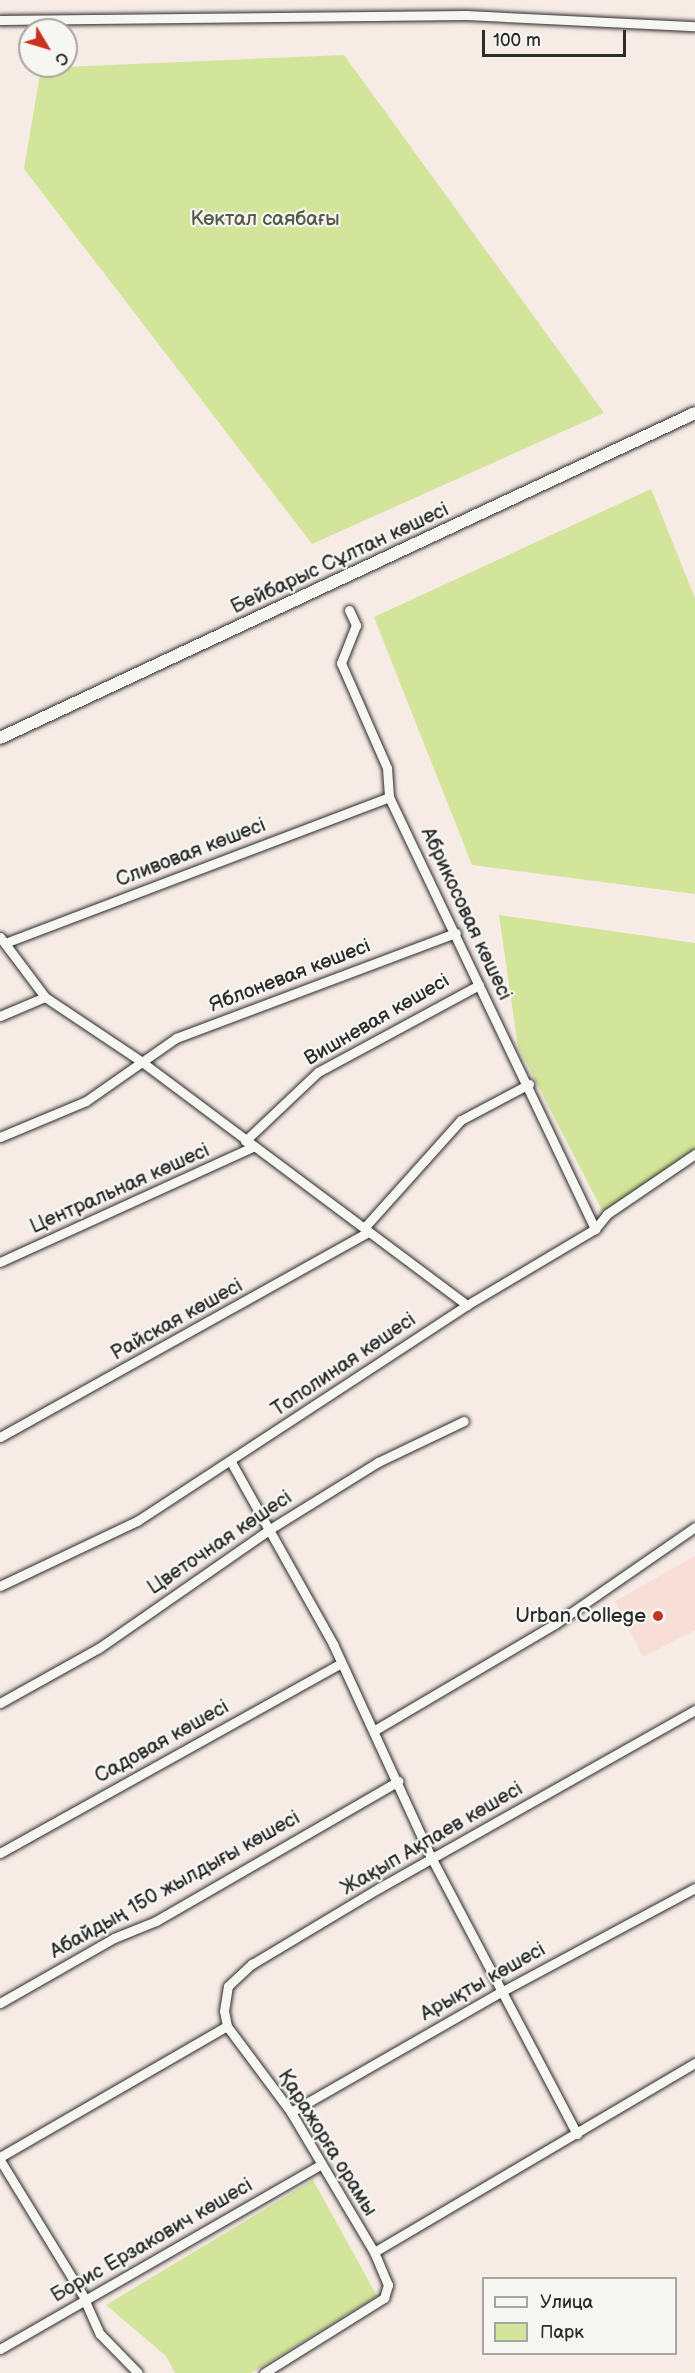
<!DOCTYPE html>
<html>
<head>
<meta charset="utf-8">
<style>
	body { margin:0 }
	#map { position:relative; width:695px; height:2373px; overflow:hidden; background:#f7ebe6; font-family:"Balsamiq Sans",sans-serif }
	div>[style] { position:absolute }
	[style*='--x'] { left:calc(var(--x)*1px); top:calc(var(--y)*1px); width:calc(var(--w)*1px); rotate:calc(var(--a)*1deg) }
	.built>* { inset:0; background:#f8ded7 }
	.green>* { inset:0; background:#d3e59a }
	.roads { filter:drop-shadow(0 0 2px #2b2b2b) drop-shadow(0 0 2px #2b2b2b) }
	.minor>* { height:9px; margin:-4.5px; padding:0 4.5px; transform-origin:4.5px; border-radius:4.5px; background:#f6f6f2 }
	.tertiary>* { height:12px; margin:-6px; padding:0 6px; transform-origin:6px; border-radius:6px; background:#f6f6f2 }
	.dots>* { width:16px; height:16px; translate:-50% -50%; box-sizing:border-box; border:3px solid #f6f6f2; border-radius:50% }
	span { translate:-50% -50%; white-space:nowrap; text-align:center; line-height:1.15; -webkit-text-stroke:4.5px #f6f6f2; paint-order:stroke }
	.park-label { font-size:20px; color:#555a47 }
	.street-label { font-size:20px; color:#2b2b2b }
	.poi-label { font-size:20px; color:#2b2b2b }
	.right { translate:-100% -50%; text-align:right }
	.legend { position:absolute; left:482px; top:2277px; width:195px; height:78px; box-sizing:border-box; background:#f6f6f2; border:2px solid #a5a5a2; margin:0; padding:8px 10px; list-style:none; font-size:18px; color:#2b2b2b }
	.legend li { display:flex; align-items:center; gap:12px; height:30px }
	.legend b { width:30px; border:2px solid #a5a5a2 }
	.north { position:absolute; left:18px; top:18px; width:60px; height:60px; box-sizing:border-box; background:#f6f6f2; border:2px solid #a5a5a2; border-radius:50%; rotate:128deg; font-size:16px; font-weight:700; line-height:24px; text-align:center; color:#2b2b2b }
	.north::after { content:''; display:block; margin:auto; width:21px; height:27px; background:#c8321e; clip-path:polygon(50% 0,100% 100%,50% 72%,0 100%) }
	.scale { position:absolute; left:482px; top:30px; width:144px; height:27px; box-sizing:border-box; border:3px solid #2b2b2b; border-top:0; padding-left:8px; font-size:18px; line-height:21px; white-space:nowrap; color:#2b2b2b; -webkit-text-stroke:4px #f6f6f2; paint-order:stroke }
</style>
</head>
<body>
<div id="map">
	<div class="built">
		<i style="clip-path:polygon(695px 1556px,695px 1630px,643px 1657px,615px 1601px)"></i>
	</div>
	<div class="green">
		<i style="clip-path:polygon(344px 55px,604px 413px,312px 544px,24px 169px,41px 68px)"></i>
		<i style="clip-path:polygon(651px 489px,695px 598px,695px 894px,472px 865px,374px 617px)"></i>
		<i style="clip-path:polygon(499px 915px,695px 943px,695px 1149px,603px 1212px,518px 1047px)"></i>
		<i style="clip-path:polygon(313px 2180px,377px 2296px,251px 2373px,175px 2373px,166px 2356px,106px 2305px)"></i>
	</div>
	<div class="roads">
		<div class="minor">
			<i style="--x:0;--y:20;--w:466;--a:-0.6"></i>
			<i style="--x:466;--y:15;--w:229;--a:2.8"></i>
			<i style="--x:349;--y:610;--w:17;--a:65"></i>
			<i style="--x:356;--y:625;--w:41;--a:111.5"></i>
			<i style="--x:341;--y:663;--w:115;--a:66.3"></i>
			<i style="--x:387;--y:768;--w:29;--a:86"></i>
			<i style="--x:389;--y:797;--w:479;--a:64.5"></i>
			<i style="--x:0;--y:937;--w:75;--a:53.1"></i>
			<i style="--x:45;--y:997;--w:117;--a:33.8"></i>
			<i style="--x:142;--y:1062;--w:406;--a:36.8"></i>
			<i style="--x:5;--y:943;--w:411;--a:-20.8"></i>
			<i style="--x:0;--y:1016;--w:49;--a:-22.9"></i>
			<i style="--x:0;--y:1137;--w:93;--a:-22.7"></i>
			<i style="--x:86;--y:1101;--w:110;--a:-35"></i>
			<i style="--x:176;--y:1038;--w:299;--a:-20.6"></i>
			<i style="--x:245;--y:1141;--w:100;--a:-43.4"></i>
			<i style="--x:318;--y:1072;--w:183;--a:-28.4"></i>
			<i style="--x:364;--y:1228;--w:145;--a:-48.1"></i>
			<i style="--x:461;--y:1120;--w:77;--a:-27.9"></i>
			<i style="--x:0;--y:1262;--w:279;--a:-24.5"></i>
			<i style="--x:0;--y:1437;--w:422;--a:-29.1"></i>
			<i style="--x:231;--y:1462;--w:209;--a:60.7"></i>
			<i style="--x:333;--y:1644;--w:237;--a:65.3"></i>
			<i style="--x:432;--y:1859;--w:311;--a:62.2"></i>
			<i style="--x:0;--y:1586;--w:152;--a:-25.4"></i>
			<i style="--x:137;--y:1521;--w:394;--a:-33.2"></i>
			<i style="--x:467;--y:1305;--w:149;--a:-30.7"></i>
			<i style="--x:595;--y:1229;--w:19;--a:-51"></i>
			<i style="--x:607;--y:1214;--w:107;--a:-34.3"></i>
			<i style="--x:0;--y:1703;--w:113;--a:-29.1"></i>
			<i style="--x:99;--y:1648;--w:208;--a:-34.8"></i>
			<i style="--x:270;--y:1529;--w:127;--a:-31.8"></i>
			<i style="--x:378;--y:1462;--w:95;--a:-25.5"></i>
			<i style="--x:375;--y:1730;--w:209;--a:-30.5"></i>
			<i style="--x:555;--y:1624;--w:170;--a:-34.7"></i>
			<i style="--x:0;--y:1853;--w:390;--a:-29.1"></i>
			<i style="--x:0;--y:2003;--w:131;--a:-29.7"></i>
			<i style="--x:114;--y:1938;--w:45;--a:-22"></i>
			<i style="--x:156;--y:1921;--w:280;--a:-30"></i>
			<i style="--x:291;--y:2112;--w:240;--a:-29.8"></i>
			<i style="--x:499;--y:1993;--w:222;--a:-28.2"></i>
			<i style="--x:0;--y:2157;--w:262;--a:-30"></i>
			<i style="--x:0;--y:2160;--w:161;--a:58.5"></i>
			<i style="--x:374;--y:2252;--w:373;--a:-30.5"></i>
			<i style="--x:85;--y:2301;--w:36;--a:66"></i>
			<i style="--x:100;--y:2334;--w:54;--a:45.7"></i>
			<i style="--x:0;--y:2349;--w:371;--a:-29.9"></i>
			<i style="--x:264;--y:2373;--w:142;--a:-32"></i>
			<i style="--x:384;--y:2298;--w:14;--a:-73"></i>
			<i style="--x:388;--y:2285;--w:36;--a:-113"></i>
			<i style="--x:374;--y:2252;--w:163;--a:-120.7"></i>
			<i style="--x:291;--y:2112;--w:107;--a:-126.7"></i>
			<i style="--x:227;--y:2026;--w:15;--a:-101"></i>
			<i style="--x:224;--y:2011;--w:25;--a:-81"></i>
			<i style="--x:228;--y:1986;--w:33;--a:-43"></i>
			<i style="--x:252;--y:1964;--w:148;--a:-30.9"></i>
			<i style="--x:379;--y:1888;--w:363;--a:-29.4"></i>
		</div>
		<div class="tertiary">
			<i style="--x:0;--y:738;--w:767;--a:-25.06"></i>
		</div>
	</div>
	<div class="dots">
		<i style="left:658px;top:1616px;background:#c8321e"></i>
	</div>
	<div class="park-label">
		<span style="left:265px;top:219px">Көктал саябағы</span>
	</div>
	<div class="street-label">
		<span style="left:340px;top:559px;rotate:-25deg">Бейбарыс Сұлтан көшесі</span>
		<span style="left:191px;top:853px;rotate:-21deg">Сливовая көшесі</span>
		<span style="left:466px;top:914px;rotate:65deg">Абрикосовая көшесі</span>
		<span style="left:290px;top:976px;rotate:-21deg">Яблоневая көшесі</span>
		<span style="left:377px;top:1020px;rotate:-30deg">Вишневая көшесі</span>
		<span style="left:120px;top:1189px;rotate:-24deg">Центральная көшесі</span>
		<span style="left:177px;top:1320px;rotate:-29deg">Райская көшесі</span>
		<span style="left:344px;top:1365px;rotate:-34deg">Тополиная көшесі</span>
		<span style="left:220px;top:1543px;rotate:-34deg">Цветочная көшесі</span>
		<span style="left:162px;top:1742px;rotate:-29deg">Садовая көшесі</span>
		<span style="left:432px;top:1839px;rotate:-30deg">Жақып Ақпаев көшесі</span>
		<span style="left:175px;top:1885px;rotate:-29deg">Абайдың 150 жылдығы көшесі</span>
		<span style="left:483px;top:1982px;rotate:-29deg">Арықты көшесі</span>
		<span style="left:327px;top:2143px;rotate:58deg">Қаражорға орамы</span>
		<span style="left:152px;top:2241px;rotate:-30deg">Борис Ерзакович көшесі</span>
	</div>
	<div class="poi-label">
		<span class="right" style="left:646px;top:1616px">Urban College</span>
	</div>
	<ul class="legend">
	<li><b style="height:8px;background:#f6f6f2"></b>Улица</li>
	<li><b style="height:16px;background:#d3e59a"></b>Парк</li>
	</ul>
	<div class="north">С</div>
	<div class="scale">100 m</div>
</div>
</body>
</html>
